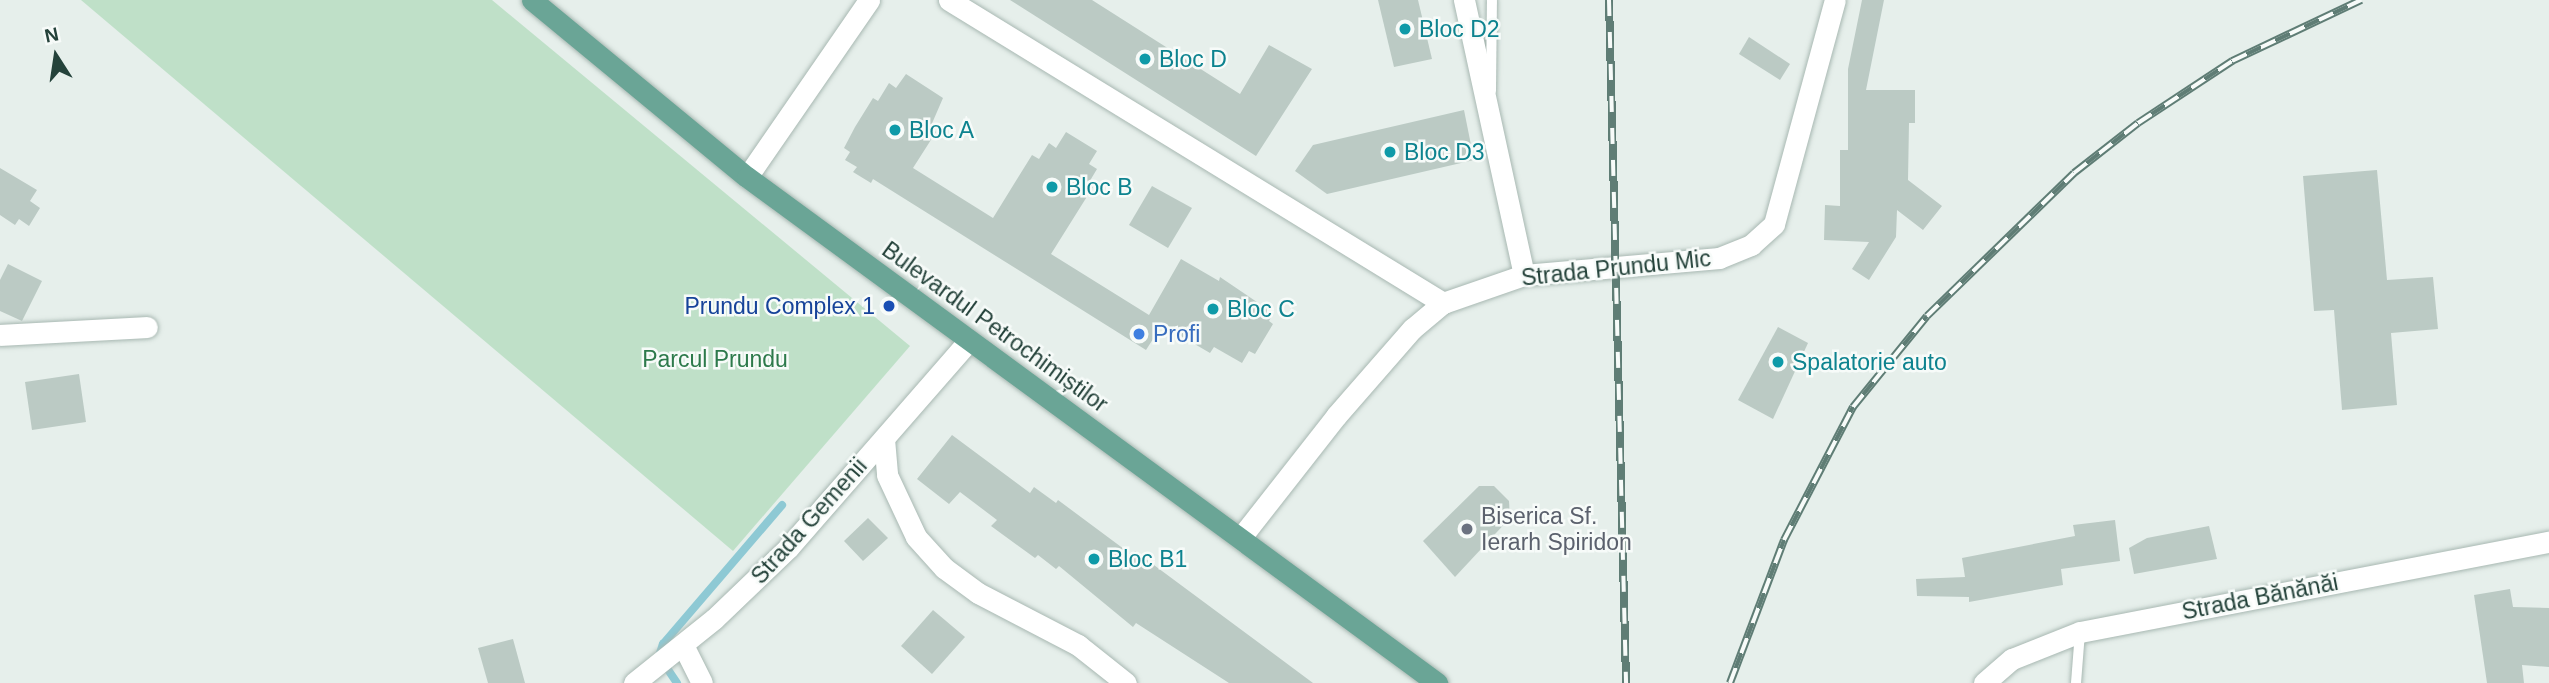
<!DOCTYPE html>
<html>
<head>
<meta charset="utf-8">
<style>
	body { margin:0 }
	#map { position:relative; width:2549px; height:683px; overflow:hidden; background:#e6efeb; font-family:Helvetica,sans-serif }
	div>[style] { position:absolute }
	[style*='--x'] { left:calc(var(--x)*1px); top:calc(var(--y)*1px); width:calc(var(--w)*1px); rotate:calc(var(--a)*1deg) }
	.green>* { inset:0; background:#bfe0c8 }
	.stream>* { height:8px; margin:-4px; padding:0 4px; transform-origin:4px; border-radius:4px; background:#8ec9d4 }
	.building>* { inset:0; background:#bbcac4 }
	.roads { filter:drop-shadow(0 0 2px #a8b8b2) drop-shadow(0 0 2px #a8b8b2) }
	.lane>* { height:10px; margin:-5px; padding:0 5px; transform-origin:5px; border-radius:5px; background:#fff }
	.street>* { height:21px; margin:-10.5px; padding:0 10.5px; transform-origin:10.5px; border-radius:10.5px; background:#fff }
	.primary>* { height:21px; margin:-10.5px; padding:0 10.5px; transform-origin:10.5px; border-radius:10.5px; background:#6aa596 }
	.rail>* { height:8px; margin-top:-4px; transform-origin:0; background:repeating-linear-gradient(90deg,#f7fbf9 0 16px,#5f7d75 0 32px); box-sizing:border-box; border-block:2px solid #5f7d75 }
	.dots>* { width:19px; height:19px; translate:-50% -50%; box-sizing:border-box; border:4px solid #f7fbf9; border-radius:50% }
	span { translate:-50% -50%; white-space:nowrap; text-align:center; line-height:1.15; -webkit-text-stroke:5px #f7fbf9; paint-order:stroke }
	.culture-label { font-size:23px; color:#0d838f }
	.left { translate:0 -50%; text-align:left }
	.street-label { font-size:23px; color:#24423a }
	.transit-label { font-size:23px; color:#164399 }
	.right { translate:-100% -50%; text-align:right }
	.shop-label { font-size:23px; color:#366cbe }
	.park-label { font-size:23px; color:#2d7a4b }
	.worship-label { font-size:23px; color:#5b616d }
	.north { position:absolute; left:21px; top:21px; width:70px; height:70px; -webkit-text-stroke:5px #f7fbf9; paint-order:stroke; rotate:348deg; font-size:19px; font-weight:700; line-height:28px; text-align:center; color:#24423a }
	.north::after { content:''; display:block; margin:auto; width:24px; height:32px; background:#24423a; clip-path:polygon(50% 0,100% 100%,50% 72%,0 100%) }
</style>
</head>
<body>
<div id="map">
	<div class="green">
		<i style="clip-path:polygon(81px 0,492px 0,910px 346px,733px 551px)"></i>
	</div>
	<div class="stream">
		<i style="--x:677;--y:683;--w:32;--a:-124"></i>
		<i style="--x:659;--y:656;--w:13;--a:-72"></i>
		<i style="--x:663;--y:644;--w:183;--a:-49.4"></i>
	</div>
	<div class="building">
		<i style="clip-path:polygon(1010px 0,1092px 0,1240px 94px,1269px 45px,1312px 69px,1256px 156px)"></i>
		<i style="clip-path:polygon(1378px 0,1418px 0,1432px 59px,1394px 67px)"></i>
		<i style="clip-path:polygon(1862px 0,1884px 0,1866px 90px,1915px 90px,1915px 123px,1909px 123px,1908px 180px,1942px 206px,1923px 230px,1897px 210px,1896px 237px,1869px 280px,1852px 269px,1869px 242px,1824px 240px,1825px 205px,1840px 206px,1840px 150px,1848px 150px,1848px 69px)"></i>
		<i style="clip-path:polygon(1749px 37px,1790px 64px,1780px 80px,1739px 54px)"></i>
		<i style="clip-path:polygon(906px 74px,943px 98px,930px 128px,936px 132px,913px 168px,993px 218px,1032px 155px,1039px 159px,1049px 143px,1056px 148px,1066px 132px,1097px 151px,1089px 164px,1097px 169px,1088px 184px,1093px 187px,1051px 254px,1149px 315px,1181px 259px,1219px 281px,1220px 277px,1273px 313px,1269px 321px,1273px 324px,1255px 354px,1249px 351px,1242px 363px,1214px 347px,1210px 353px,1162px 325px,1146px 350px,873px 179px,871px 183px,853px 172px,857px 167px,845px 160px,850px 152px,844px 148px,855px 127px,873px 98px,878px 101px,889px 83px,896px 88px)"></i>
		<i style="clip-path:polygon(1464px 110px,1474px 160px,1327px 194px,1295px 171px,1313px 145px)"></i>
		<i style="clip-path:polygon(0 168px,37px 190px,30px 201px,40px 208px,29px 226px,19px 219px,15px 225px,0 215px)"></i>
		<i style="clip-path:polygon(2377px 170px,2387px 280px,2433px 277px,2438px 329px,2391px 333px,2397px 405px,2342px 410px,2334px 310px,2314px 311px,2303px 176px)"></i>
		<i style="clip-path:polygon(1152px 186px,1192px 208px,1168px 248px,1129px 225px)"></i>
		<i style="clip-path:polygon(8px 264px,42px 281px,22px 321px,0 311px,0 280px)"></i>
		<i style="clip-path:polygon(1778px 327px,1808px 343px,1773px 419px,1738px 400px)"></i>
		<i style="clip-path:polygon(79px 374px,86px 422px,32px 430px,25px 382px)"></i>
		<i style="clip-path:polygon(952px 435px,1030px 493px,1034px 487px,1056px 503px,1058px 500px,1132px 555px,1135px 551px,1313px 683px,1229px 683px,1136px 623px,1133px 627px,1059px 566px,1056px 569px,1038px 555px,1035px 558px,991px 526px,997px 520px,960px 492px,949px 504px,917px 479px)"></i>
		<i style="clip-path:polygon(1479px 486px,1494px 486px,1509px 501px,1510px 518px,1455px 577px,1423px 541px)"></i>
		<i style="clip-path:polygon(868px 518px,888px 538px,863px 561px,844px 541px)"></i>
		<i style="clip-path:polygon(2115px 520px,2120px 561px,2061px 569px,2063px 585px,1969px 602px,1969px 597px,1917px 596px,1916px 579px,1965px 577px,1962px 558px,2075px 536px,2073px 525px)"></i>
		<i style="clip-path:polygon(2209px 526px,2217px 559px,2134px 574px,2129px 548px,2147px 538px)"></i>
		<i style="clip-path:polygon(2510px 589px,2513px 607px,2549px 608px,2549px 667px,2522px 665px,2524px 683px,2487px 683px,2474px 595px)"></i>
		<i style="clip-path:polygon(933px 610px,965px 637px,932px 674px,901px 646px)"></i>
		<i style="clip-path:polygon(513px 639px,525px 683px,488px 683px,478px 648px)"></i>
	</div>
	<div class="roads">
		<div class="lane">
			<i style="--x:1491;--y:91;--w:91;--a:-89.4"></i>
			<i style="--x:2076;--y:683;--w:51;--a:-85.5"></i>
		</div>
		<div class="street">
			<i style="--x:949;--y:0;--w:580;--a:31.52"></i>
			<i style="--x:1464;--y:0;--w:281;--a:77.7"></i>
			<i style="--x:747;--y:177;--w:215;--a:-55.4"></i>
			<i style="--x:0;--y:335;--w:147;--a:-3.1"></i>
			<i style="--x:884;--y:439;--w:36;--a:85"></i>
			<i style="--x:887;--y:475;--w:68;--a:64.9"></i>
			<i style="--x:916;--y:537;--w:42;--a:47.9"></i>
			<i style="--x:944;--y:568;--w:42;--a:36.3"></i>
			<i style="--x:978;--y:593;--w:113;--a:27.5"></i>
			<i style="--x:1078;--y:645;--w:61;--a:38.4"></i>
			<i style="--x:1242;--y:536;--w:152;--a:-51.9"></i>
			<i style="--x:1336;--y:416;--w:116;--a:-48.9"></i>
			<i style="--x:1412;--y:329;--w:40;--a:-40"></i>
			<i style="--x:1443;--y:303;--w:86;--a:-19.1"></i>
			<i style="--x:1524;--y:275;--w:196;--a:-5"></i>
			<i style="--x:1719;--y:258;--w:35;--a:-22"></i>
			<i style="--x:1751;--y:245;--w:31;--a:-42"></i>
			<i style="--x:1774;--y:224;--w:232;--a:-74.8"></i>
			<i style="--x:683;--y:645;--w:42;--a:63.4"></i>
			<i style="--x:634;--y:683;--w:102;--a:-38.7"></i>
			<i style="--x:714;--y:619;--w:103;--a:-43.8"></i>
			<i style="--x:788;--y:548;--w:274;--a:-48.9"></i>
			<i style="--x:1984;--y:683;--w:37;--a:-41"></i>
			<i style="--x:2012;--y:659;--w:73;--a:-21.7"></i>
			<i style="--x:2080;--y:632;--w:478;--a:-10.9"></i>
		</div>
		<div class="primary">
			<i style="--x:532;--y:0;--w:278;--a:39.5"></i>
			<i style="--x:747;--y:177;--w:856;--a:36.25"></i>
		</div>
	</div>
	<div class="rail">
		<i style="--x:1609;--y:0;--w:683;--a:88.57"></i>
		<i style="--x:1730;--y:683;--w:153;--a:-69.3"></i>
		<i style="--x:1784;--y:540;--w:150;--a:-62.6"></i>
		<i style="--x:1853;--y:407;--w:117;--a:-50.9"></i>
		<i style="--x:1927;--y:316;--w:205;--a:-44.2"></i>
		<i style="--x:2074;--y:173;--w:81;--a:-38"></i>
		<i style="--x:2138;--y:123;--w:113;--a:-33.4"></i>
		<i style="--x:2232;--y:61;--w:143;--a:-25.3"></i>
	</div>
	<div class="dots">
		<i style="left:1405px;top:29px;background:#0f9aa8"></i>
		<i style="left:1145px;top:59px;background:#0f9aa8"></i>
		<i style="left:895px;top:130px;background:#0f9aa8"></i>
		<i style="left:1390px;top:152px;background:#0f9aa8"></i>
		<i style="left:1052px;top:187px;background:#0f9aa8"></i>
		<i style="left:889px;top:306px;background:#1a4fb4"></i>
		<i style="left:1213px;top:309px;background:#0f9aa8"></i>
		<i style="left:1139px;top:334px;background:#3f7fe0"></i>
		<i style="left:1778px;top:362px;background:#0f9aa8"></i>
		<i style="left:1467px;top:529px;background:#6b7280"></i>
		<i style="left:1094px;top:559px;background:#0f9aa8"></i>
	</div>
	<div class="culture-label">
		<span class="left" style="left:1419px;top:29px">Bloc D2</span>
		<span class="left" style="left:1159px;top:59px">Bloc D</span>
		<span class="left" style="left:909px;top:130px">Bloc A</span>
		<span class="left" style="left:1404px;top:152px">Bloc D3</span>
		<span class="left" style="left:1066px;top:187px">Bloc B</span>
		<span class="left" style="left:1227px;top:309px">Bloc C</span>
		<span class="left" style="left:1792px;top:362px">Spalatorie auto</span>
		<span class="left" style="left:1108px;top:559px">Bloc B1</span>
	</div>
	<div class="street-label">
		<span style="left:1616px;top:268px;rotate:-6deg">Strada Prundu Mic</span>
		<span style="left:995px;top:327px;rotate:36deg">Bulevardul Petrochimiștilor</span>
		<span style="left:809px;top:521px;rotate:-48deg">Strada Gemenii</span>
		<span style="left:2260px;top:597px;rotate:-11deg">Strada Bănănăi</span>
	</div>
	<div class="transit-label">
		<span class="right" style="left:875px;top:306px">Prundu Complex 1</span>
	</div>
	<div class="shop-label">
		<span class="left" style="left:1153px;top:334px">Profi</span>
	</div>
	<div class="park-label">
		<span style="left:715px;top:359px">Parcul Prundu</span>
	</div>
	<div class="worship-label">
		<span class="left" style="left:1481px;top:529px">Biserica Sf.<br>Ierarh Spiridon</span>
	</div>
	<div class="north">N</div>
</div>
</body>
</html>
